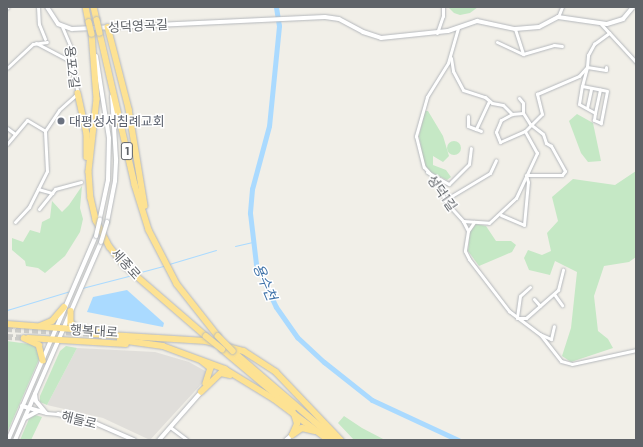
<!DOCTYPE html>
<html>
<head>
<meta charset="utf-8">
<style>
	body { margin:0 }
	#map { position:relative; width:643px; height:447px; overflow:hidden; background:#f1efe8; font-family:Barlow,"Noto Sans KR",sans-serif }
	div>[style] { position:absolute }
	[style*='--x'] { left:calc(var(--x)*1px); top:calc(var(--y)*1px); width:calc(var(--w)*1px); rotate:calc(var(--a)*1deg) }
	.industrial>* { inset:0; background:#e0deda }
	.green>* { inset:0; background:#c5e8c5 }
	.round { border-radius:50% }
	.water>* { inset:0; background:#aadaff }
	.stream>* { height:1px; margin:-0.5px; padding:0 0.5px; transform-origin:0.5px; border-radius:0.5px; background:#aadaff }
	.river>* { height:5px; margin:-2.5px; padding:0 2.5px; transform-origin:2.5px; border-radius:2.5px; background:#aadaff }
	.highway-tunnel>* { height:5.5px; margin-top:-2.75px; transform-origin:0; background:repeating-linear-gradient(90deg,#ccccc8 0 5.5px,transparent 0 8.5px) }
	.roads { filter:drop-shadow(0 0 1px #b5b8bc) drop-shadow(0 0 1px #b5b8bc) }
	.street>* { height:3px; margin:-1.5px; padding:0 1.5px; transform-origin:1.5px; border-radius:1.5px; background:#fff }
	.secondary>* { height:4px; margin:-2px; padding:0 2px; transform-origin:2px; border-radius:2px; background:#fff }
	.highway>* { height:5.5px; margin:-2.75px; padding:0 2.75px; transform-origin:2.75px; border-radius:2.75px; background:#fde293 }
	.bridges { filter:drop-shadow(0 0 1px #b6babf) drop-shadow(0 0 1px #b6babf) }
	.secondary-bridge>* { height:4px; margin:-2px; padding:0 2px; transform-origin:2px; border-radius:2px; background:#fff }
	.highway-bridge>* { height:5.5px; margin:-2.75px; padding:0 2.75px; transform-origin:2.75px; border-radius:2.75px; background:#fde293 }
	.dots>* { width:11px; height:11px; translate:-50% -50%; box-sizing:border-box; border:2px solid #fff; border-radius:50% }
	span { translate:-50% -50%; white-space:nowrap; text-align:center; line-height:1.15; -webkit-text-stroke:3px #fff; paint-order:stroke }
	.shield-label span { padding:1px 3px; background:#fff; border:1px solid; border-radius:3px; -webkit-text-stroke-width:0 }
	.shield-label { font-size:12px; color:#5f6368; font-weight:700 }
	.street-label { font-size:13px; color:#5f6368 }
	.worship-label { font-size:13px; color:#5b616d }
	.left { translate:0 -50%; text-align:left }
	.water-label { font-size:14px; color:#4174aa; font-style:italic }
	.frame { position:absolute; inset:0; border:8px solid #5f6368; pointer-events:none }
</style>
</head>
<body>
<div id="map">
	<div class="industrial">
		<i style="clip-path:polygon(77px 348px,155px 352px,189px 362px,207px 372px,205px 380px,150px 440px,103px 418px,47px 405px)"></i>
	</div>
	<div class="green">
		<i style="clip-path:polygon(448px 7px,478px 7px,470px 13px,460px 15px,454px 13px)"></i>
		<i style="clip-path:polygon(425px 111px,428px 111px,443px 136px,449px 156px,443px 162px,433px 156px,433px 165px,446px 170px,451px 177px,447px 180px,428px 171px,424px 163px,419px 136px)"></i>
		<i style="clip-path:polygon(577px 114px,593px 123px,601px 161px,588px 162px,581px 153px,569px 121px)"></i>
		<i class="round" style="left:447px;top:141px;width:14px;height:14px"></i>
		<i style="clip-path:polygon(636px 171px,636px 257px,629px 262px,604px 266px,594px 296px,598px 331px,608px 339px,613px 348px,571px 362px,562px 356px,571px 328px,577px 272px,555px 261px,550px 275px,529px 270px,524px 258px,528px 250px,542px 255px,551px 251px,547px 233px,558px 221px,552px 197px,573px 179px,615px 185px)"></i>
		<i style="clip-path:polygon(82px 186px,80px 208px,83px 219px,80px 232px,65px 256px,45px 273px,38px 268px,26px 266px,25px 261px,12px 250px,12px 238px,23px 242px,30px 230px,40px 233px,42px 222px,50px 218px,52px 201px,62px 212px,69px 205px)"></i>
		<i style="clip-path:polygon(476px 224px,486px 226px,496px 241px,511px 241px,516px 245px,512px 252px,479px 266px,468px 251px,470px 232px)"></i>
		<i style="clip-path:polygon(7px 341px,36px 345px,40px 357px,7px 433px)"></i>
		<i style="clip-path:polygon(66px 346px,77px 348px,47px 405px,40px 402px,40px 396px,60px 351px)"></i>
		<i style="clip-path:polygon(35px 415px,42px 417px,31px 440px,20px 440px,29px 419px)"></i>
		<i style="clip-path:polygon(344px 416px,362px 428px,385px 440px,354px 440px,338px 423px)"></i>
	</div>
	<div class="water">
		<i style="clip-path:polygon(127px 290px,164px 323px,163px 327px,87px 312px,93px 297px)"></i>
	</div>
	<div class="stream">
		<i style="--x:235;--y:246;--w:18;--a:-13"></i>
		<i style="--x:169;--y:264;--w:49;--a:-16.6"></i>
		<i style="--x:137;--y:273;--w:28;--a:-15"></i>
		<i style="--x:82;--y:288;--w:52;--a:-14.6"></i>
		<i style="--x:7;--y:310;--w:66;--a:-16.8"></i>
	</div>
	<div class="river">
		<i style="--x:276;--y:7;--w:19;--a:81"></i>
		<i style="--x:279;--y:26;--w:100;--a:95.7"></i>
		<i style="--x:269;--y:126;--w:65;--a:105.1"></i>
		<i style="--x:252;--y:189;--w:24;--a:95"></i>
		<i style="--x:250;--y:213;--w:51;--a:83.3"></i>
		<i style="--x:256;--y:264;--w:47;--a:65.1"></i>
		<i style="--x:276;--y:307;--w:37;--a:55"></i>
		<i style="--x:297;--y:337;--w:37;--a:43"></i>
		<i style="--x:324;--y:362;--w:61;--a:38.4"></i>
		<i style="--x:372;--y:400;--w:95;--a:24.9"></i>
	</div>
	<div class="highway-tunnel">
		<i style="--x:7;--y:329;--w:87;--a:3.3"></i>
		<i style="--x:7;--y:337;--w:21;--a:3"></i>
	</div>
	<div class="roads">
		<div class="street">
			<i style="--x:38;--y:7;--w:17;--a:87"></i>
			<i style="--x:39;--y:24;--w:16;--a:68"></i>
			<i style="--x:558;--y:17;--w:11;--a:-68"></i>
			<i style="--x:601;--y:24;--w:52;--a:47.4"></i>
			<i style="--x:458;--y:28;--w:36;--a:106"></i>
			<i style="--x:448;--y:63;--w:40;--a:122"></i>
			<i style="--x:427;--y:97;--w:41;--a:105.8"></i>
			<i style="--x:416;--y:136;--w:32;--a:76"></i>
			<i style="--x:424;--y:167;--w:18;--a:47"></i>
			<i style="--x:436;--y:180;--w:24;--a:66"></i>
			<i style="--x:446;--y:202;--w:25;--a:48"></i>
			<i style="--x:463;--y:221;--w:11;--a:63"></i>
			<i style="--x:468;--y:231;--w:20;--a:99"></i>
			<i style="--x:465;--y:251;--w:9;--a:63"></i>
			<i style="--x:469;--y:259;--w:66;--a:52.4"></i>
			<i style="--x:509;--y:311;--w:39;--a:37"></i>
			<i style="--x:540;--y:334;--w:34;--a:52"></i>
			<i style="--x:561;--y:361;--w:11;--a:15"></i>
			<i style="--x:572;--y:364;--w:66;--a:-12.3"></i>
			<i style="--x:515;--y:29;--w:26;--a:72"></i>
			<i style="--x:523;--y:54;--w:32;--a:-16"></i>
			<i style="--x:554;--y:45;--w:8;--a:7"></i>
			<i style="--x:437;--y:33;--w:18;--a:-71"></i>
			<i style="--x:443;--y:16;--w:9;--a:-90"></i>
			<i style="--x:497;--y:42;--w:29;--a:25"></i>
			<i style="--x:36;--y:43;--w:41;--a:27.8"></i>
			<i style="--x:451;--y:58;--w:13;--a:81"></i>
			<i style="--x:453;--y:71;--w:21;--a:62"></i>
			<i style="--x:463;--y:90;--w:23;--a:18"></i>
			<i style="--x:485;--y:97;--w:9;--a:41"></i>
			<i style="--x:492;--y:103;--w:11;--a:10"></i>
			<i style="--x:503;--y:105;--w:13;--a:45"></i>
			<i style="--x:7;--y:68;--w:35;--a:-43"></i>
			<i style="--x:33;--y:44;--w:14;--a:-8"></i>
			<i style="--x:582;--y:86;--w:25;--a:11"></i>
			<i style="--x:607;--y:91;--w:33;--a:101"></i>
			<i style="--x:601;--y:123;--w:8;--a:-157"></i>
			<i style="--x:594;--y:120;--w:7;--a:-82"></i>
			<i style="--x:595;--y:113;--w:18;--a:-151"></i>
			<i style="--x:579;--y:104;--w:18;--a:-81"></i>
			<i style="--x:582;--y:86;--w:20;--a:-75"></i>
			<i style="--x:587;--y:67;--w:19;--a:9"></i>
			<i style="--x:606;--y:70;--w:3;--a:-90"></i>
			<i style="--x:519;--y:98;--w:6;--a:51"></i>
			<i style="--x:523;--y:103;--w:10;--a:90"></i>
			<i style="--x:587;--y:108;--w:19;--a:-78"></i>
			<i style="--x:595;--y:113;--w:24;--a:-78"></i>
			<i style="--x:468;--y:116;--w:10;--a:90"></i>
			<i style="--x:468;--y:126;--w:9;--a:21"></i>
			<i style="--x:7;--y:128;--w:10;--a:37"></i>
			<i style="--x:45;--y:131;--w:25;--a:-56"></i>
			<i style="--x:59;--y:110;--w:25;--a:-42"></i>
			<i style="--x:78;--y:93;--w:24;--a:-105"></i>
			<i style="--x:72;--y:70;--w:20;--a:-90"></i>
			<i style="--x:72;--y:50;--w:25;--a:-113"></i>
			<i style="--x:481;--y:131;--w:5;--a:-158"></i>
			<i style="--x:476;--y:129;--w:31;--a:-65"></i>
			<i style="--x:7;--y:144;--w:31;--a:-50"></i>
			<i style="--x:27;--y:120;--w:21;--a:31"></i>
			<i style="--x:427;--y:172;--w:25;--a:29"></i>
			<i style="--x:449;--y:184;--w:28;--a:-45"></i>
			<i style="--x:469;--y:164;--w:16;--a:-83"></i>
			<i style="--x:38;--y:189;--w:15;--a:16"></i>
			<i style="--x:445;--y:200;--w:52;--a:-31"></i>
			<i style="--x:490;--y:173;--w:14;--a:-65"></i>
			<i style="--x:39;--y:209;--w:26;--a:-51"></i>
			<i style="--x:55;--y:189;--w:27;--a:-15"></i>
			<i style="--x:501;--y:215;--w:25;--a:23"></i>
			<i style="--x:524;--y:225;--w:43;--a:-84.7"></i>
			<i style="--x:528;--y:182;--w:7;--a:-106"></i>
			<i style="--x:526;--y:175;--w:36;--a:0"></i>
			<i style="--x:562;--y:175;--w:5;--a:-53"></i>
			<i style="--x:565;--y:171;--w:29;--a:-119"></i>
			<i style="--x:551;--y:146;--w:6;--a:-149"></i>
			<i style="--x:546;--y:143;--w:9;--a:-108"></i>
			<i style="--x:543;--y:134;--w:16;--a:-142"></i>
			<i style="--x:530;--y:124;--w:13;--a:-122"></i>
			<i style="--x:523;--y:113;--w:11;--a:175"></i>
			<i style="--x:512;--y:114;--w:13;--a:151"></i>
			<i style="--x:501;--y:120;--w:13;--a:113"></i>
			<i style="--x:496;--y:132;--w:11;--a:68"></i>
			<i style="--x:500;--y:142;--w:27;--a:-24"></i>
			<i style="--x:463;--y:221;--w:26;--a:4"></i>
			<i style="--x:489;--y:223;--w:37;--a:-43"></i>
			<i style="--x:516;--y:198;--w:50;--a:-65"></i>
			<i style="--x:537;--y:153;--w:25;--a:-119"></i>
			<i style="--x:525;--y:131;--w:24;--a:-45"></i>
			<i style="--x:542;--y:114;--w:21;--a:-104"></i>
			<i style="--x:537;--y:94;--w:46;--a:-23.2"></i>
			<i style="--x:579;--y:76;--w:12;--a:-48"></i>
			<i style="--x:587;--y:67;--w:12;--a:-85"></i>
			<i style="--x:588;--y:55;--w:13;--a:-61"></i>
			<i style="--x:594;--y:44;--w:19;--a:-36"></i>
			<i style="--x:15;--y:222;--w:21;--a:-47"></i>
			<i style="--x:29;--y:207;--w:40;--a:-63.4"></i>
			<i style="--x:47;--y:171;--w:40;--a:-92.9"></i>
			<i style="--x:468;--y:231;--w:11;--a:-56"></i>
			<i style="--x:530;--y:287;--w:13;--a:138"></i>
			<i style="--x:520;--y:296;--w:22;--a:98"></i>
			<i style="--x:517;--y:318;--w:9;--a:0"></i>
			<i style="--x:526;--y:318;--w:43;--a:-41.2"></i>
			<i style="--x:558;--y:290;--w:21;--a:-76"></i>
			<i style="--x:554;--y:294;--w:14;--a:54"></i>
			<i style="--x:534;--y:299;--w:9;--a:49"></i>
			<i style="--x:542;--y:335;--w:10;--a:24"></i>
			<i style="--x:551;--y:339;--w:13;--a:-77"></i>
			<i style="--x:46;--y:413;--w:12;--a:5"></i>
			<i style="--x:170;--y:427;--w:21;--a:37"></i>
		</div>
		<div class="secondary">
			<i style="--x:47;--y:7;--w:20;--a:57"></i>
			<i style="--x:58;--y:24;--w:15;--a:20"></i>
			<i style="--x:72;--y:29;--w:253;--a:-2.7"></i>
			<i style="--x:325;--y:17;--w:14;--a:8"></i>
			<i style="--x:339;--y:19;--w:27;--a:28"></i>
			<i style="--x:363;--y:32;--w:19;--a:18"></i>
			<i style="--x:381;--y:38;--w:67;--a:-6"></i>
			<i style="--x:448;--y:31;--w:31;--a:-19"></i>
			<i style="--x:477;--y:21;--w:39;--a:12"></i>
			<i style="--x:515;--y:29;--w:24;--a:-5"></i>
			<i style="--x:539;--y:27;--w:21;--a:-28"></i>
			<i style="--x:558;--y:17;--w:49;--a:8.1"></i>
			<i style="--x:607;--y:24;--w:17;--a:-17"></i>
			<i style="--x:623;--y:19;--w:16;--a:-50"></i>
			<i style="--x:7;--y:8;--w:1;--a:-45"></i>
			<i style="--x:96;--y:56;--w:83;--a:81"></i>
			<i style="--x:109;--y:138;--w:42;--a:91.4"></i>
			<i style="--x:108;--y:180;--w:40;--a:102"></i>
			<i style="--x:107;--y:222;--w:42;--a:-79"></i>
			<i style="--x:115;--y:181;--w:22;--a:-87"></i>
			<i style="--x:116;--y:159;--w:63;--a:-93.6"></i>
			<i style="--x:35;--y:394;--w:7;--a:82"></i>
			<i style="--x:36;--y:401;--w:14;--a:51"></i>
			<i style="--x:22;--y:406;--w:25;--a:16"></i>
			<i style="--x:58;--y:414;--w:38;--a:14"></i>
			<i style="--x:95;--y:423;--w:43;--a:23.6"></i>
			<i style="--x:25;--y:418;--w:15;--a:-28"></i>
			<i style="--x:8;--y:440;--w:222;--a:-66.7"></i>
			<i style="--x:15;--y:440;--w:216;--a:-66.5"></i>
			<i style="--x:159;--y:440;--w:64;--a:-48.8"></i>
			<i style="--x:286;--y:440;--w:8;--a:-40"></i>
		</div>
		<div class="highway">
			<i style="--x:86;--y:7;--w:15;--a:79"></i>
			<i style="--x:94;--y:7;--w:13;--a:77"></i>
			<i style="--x:108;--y:27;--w:85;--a:75.6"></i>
			<i style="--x:129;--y:109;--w:98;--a:80.6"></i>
			<i style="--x:100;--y:33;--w:156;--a:77"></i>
			<i style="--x:135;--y:185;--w:47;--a:72.7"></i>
			<i style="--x:149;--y:230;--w:61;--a:62.6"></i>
			<i style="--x:177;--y:284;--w:66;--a:51.7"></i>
			<i style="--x:92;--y:34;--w:65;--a:85.6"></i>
			<i style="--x:97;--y:99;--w:73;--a:96.3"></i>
			<i style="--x:89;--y:172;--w:26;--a:86"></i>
			<i style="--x:91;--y:198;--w:23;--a:77"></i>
			<i style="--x:96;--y:220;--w:30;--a:63"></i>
			<i style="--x:110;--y:247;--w:24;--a:52"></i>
			<i style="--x:125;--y:266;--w:107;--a:40.8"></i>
			<i style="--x:78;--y:93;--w:42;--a:77.6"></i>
			<i style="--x:87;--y:134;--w:23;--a:90"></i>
			<i style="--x:71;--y:311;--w:12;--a:90"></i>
			<i style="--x:71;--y:323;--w:11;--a:34"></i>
			<i style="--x:7;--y:324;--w:92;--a:4.4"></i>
			<i style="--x:40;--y:326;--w:13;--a:-23"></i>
			<i style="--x:52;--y:321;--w:18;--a:-49"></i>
			<i style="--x:94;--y:334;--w:112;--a:3.6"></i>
			<i style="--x:206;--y:341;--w:39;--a:15"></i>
			<i style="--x:244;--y:351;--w:38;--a:33"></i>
			<i style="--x:276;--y:372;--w:94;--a:46.3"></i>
			<i style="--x:24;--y:338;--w:17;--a:25"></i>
			<i style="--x:39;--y:345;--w:16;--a:75"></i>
			<i style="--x:28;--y:338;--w:98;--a:3.5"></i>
			<i style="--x:120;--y:340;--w:43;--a:7.9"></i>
			<i style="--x:163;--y:346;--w:66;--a:20.4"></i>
			<i style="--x:225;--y:369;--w:57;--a:31.5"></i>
			<i style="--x:274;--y:399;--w:69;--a:36.7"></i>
			<i style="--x:222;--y:349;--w:93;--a:40.2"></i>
			<i style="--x:233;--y:351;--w:136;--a:40.8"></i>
			<i style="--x:202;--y:361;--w:11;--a:38"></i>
			<i style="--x:211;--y:368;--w:16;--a:108"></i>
			<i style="--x:201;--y:392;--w:28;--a:-44"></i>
			<i style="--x:221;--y:373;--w:9;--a:13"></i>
			<i style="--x:293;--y:433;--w:10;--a:-66"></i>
			<i style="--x:297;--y:424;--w:10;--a:-107"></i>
			<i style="--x:292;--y:435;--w:12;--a:-35"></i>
			<i style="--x:302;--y:428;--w:13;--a:13"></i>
		</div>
	</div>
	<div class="bridges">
		<div class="secondary-bridge">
			<i style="--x:96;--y:236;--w:17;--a:-77"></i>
			<i style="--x:101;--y:242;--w:21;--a:-73"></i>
		</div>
		<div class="highway-bridge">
			<i style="--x:97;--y:20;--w:13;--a:77"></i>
			<i style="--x:89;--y:22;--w:12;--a:76"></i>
			<i style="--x:206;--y:336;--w:21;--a:39"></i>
			<i style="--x:218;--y:336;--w:21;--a:45"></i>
		</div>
	</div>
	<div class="dots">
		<i style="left:61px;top:121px;background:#6b7280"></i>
	</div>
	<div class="shield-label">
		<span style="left:127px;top:151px">1</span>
	</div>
	<div class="street-label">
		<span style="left:138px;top:26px;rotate:-3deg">성덕영곡길</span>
		<span style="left:72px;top:67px;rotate:83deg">용포2길</span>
		<span style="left:442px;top:193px;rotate:55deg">성덕1길</span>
		<span style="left:126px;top:264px;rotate:48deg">세종로</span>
		<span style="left:94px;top:331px;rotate:3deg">행복대로</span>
		<span style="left:79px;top:420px;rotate:14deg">해들로</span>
	</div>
	<div class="worship-label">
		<span class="left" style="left:69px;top:121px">대평성서침례교회</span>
	</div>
	<div class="water-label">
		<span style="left:265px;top:282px;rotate:67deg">용수천</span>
	</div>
	<div class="frame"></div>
</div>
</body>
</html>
